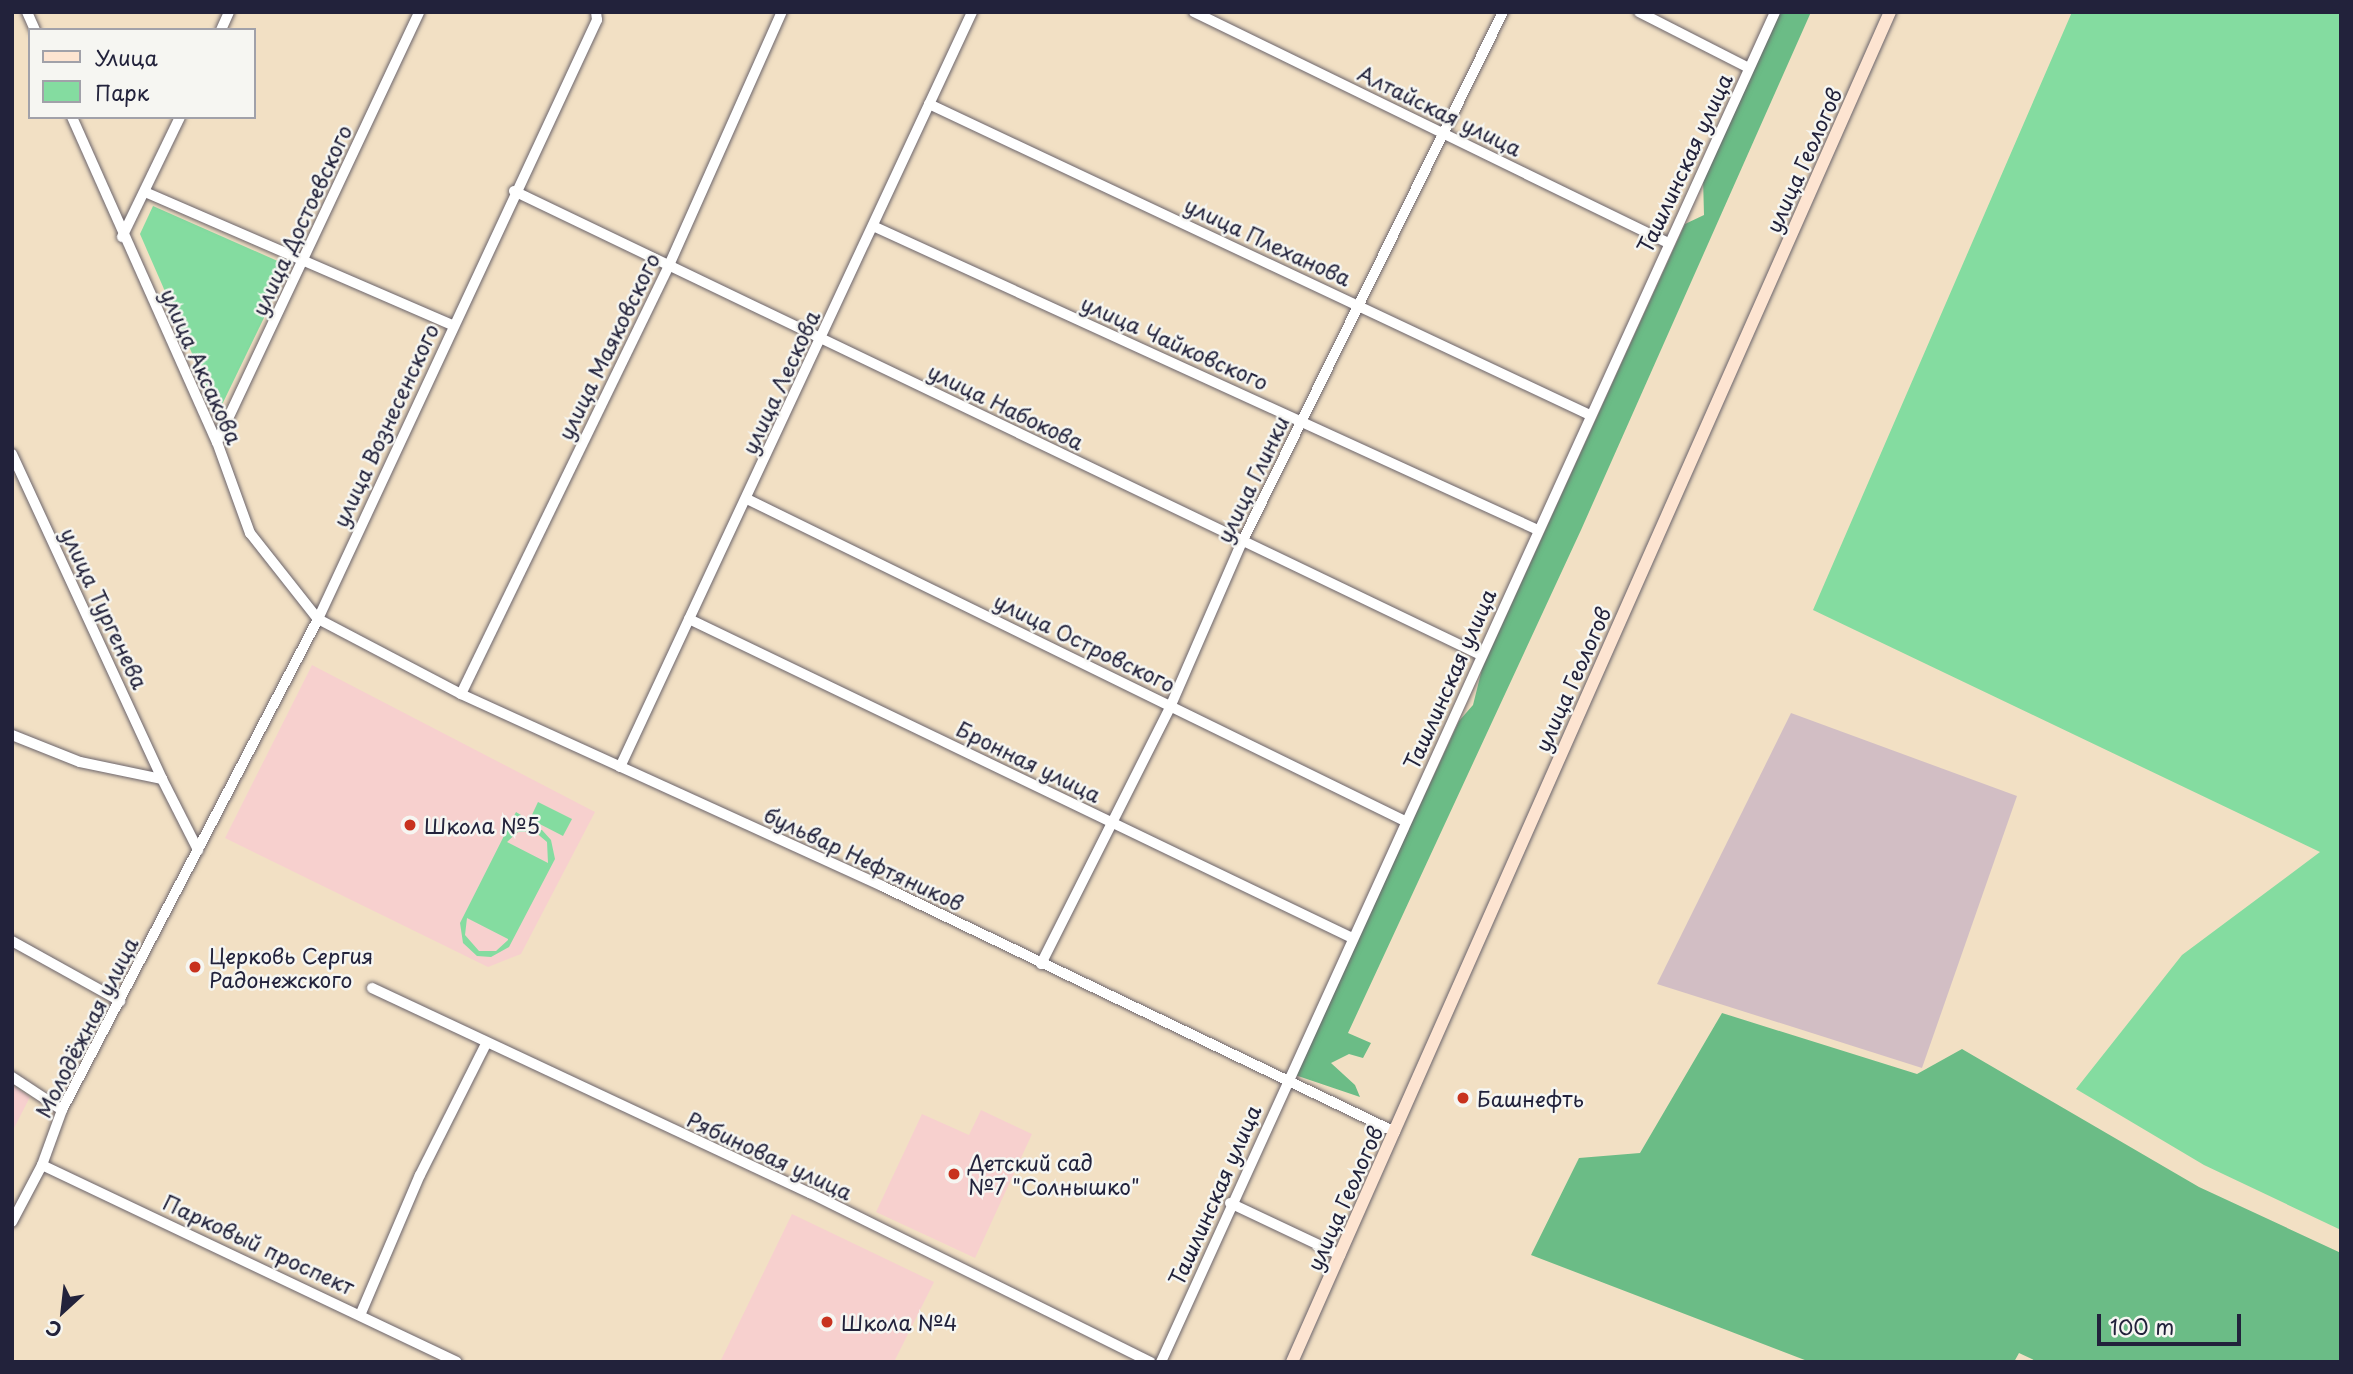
<!DOCTYPE html>
<html>
<head>
<meta charset="utf-8">
<style>
	body { margin:0 }
	#map { position:relative; width:2353px; height:1374px; overflow:hidden; background:#f2e0c4; font-family:"Playpen Sans",sans-serif }
	div>[style] { position:absolute }
	[style*='--x'] { left:calc(var(--x)*1px); top:calc(var(--y)*1px); width:calc(var(--w)*1px); rotate:calc(var(--a)*1deg) }
	.built>* { inset:0; background:#f7d0ce }
	.industrial>* { inset:0; background:#d2bec4 }
	.green>* { inset:0; background:#84dca0 }
	.forest>* { inset:0; background:#6bbc86 }
	.roads { filter:drop-shadow(0 0 2px #6b646b) drop-shadow(0 0 2px #6b646b) }
	.street>* { height:10px; margin:-5px; padding:0 5px; transform-origin:5px; border-radius:5px; background:#fff }
	.secondary>* { height:12px; margin:-6px; padding:0 6px; transform-origin:6px; border-radius:6px; background:#fde4d1 }
	.dots>* { width:19px; height:19px; translate:-50% -50%; box-sizing:border-box; border:4px solid #f6f6f2; border-radius:50% }
	span { translate:-50% -50%; white-space:nowrap; text-align:center; line-height:1.15; -webkit-text-stroke:5px #f6f6f2; paint-order:stroke }
	.street-label { font-size:21px; color:#22223b }
	.poi-label { font-size:21px; color:#22223b }
	.left { translate:0 -50%; text-align:left }
	.frame { position:absolute; inset:0; border:14px solid #22223b; pointer-events:none }
	.legend { position:absolute; left:28px; top:28px; width:228px; height:91px; box-sizing:border-box; background:#f6f6f2; border:2px solid #a1a1a9; margin:0; padding:9px 12px; list-style:none; font-size:21px; color:#22223b }
	.legend li { display:flex; align-items:center; gap:14px; height:35px }
	.legend b { width:35px; border:2px solid #a1a1a9 }
	.north { position:absolute; left:28px; top:1276px; width:70px; height:70px; -webkit-text-stroke:5px #f6f6f2; paint-order:stroke; rotate:207deg; font-size:19px; font-weight:700; line-height:28px; text-align:center; color:#22223b }
	.north::after { content:''; display:block; margin:auto; width:24px; height:32px; background:#22223b; clip-path:polygon(50% 0,100% 100%,50% 72%,0 100%) }
	.scale { position:absolute; left:2097px; top:1314px; width:144px; height:32px; box-sizing:border-box; border:4px solid #22223b; border-top:0; padding-left:9px; font-size:21px; line-height:24px; white-space:nowrap; color:#22223b; -webkit-text-stroke:5px #f6f6f2; paint-order:stroke }
</style>
</head>
<body>
<div id="map">
	<div class="built">
		<i style="clip-path:polygon(312px 665px,595px 812px,521px 954px,488px 967px,225px 838px)"></i>
		<i style="clip-path:polygon(12px 1085px,30px 1097px,12px 1132px)"></i>
		<i style="clip-path:polygon(981px 1110px,1032px 1134px,975px 1258px,876px 1212px,922px 1114px,969px 1135px)"></i>
		<i style="clip-path:polygon(792px 1214px,934px 1282px,894px 1362px,720px 1362px)"></i>
	</div>
	<div class="industrial">
		<i style="clip-path:polygon(1791px 713px,2017px 796px,1922px 1068px,1657px 984px)"></i>
	</div>
	<div class="green">
		<i style="clip-path:polygon(2072px 12px,2341px 12px,2341px 1230px,2204px 1165px,2076px 1089px,2182px 955px,2320px 852px,1813px 610px)"></i>
		<i style="clip-path:polygon(153px 206px,289px 266px,218px 413px,140px 234px)"></i>
		<i style="clip-path:polygon(538px 802px,572px 819px,563px 836px,530px 819px)"></i>
		<i style="clip-path:polygon(evenodd,516px 812px,521px 815px,514px 828px,542px 830px,551px 840px,555px 859px,509px 947px,491px 957px,477px 956px,463px 943px,460px 923px,516px 812px,534px 831px,547px 842px,548px 863px,507px 842px,518px 832px,534px 831px,516px 812px,467px 918px,508px 939px,508px 940px,496px 951px,479px 951px,465px 935px,467px 918px)"></i>
	</div>
	<div class="forest">
		<i style="clip-path:polygon(1780px 12px,1811px 12px,1581px 530px,1348px 1033px,1371px 1043px,1363px 1058px,1349px 1054px,1331px 1063px,1355px 1085px,1360px 1097px,1295px 1075px,1459px 721px,1473px 705px,1482px 669px,1685px 224px,1704px 215px,1703px 178px)"></i>
		<i style="clip-path:polygon(1722px 1013px,1917px 1074px,1962px 1049px,2199px 1187px,2341px 1253px,2341px 1362px,2038px 1362px,2019px 1353px,2014px 1362px,1810px 1362px,1531px 1255px,1579px 1158px,1640px 1153px)"></i>
	</div>
	<div class="roads">
		<div class="street">
			<i style="--x:27;--y:12;--w:20;--a:66"></i>
			<i style="--x:1194;--y:12;--w:527;--a:25.98"></i>
			<i style="--x:1639;--y:12;--w:123;--a:27"></i>
			<i style="--x:221;--y:30;--w:20;--a:-66"></i>
			<i style="--x:929;--y:104;--w:731;--a:25.2"></i>
			<i style="--x:72;--y:117;--w:356;--a:66"></i>
			<i style="--x:217;--y:442;--w:97;--a:70.1"></i>
			<i style="--x:250;--y:533;--w:110;--a:51.7"></i>
			<i style="--x:318;--y:619;--w:161;--a:27.7"></i>
			<i style="--x:461;--y:694;--w:463;--a:24.5"></i>
			<i style="--x:882;--y:886;--w:569;--a:25.62"></i>
			<i style="--x:514;--y:191;--w:1073;--a:25.63"></i>
			<i style="--x:145;--y:192;--w:335;--a:23.4"></i>
			<i style="--x:873;--y:226;--w:731;--a:24.57"></i>
			<i style="--x:122;--y:237;--w:133;--a:-64.2"></i>
			<i style="--x:217;--y:442;--w:475;--a:-64.8"></i>
			<i style="--x:12;--y:454;--w:358;--a:65.2"></i>
			<i style="--x:747;--y:499;--w:733;--a:26.08"></i>
			<i style="--x:689;--y:619;--w:736;--a:25.69"></i>
			<i style="--x:461;--y:694;--w:479;--a:-64.1"></i>
			<i style="--x:670;--y:263;--w:275;--a:-66"></i>
			<i style="--x:12;--y:735;--w:73;--a:21.7"></i>
			<i style="--x:80;--y:762;--w:84;--a:11.7"></i>
			<i style="--x:162;--y:779;--w:80;--a:63.1"></i>
			<i style="--x:620;--y:767;--w:833;--a:-65"></i>
			<i style="--x:12;--y:941;--w:124;--a:29.1"></i>
			<i style="--x:1041;--y:964;--w:290;--a:-63.3"></i>
			<i style="--x:1171;--y:705;--w:178;--a:-66.5"></i>
			<i style="--x:1242;--y:542;--w:591;--a:-63.78"></i>
			<i style="--x:372;--y:988;--w:484;--a:25.1"></i>
			<i style="--x:810;--y:1193;--w:380;--a:26.4"></i>
			<i style="--x:12;--y:1077;--w:60;--a:33.4"></i>
			<i style="--x:42;--y:1165;--w:459;--a:25.4"></i>
			<i style="--x:1230;--y:1203;--w:122;--a:25.3"></i>
			<i style="--x:12;--y:1222;--w:64;--a:-62.2"></i>
			<i style="--x:42;--y:1165;--w:59;--a:-70"></i>
			<i style="--x:62;--y:1110;--w:554;--a:-62.46"></i>
			<i style="--x:318;--y:619;--w:661;--a:-65.03"></i>
			<i style="--x:597;--y:20;--w:8;--a:-97"></i>
			<i style="--x:361;--y:1313;--w:150;--a:-66.9"></i>
			<i style="--x:420;--y:1175;--w:147;--a:-63.3"></i>
			<i style="--x:1161;--y:1362;--w:1483;--a:-65.54"></i>
		</div>
		<div class="secondary">
			<i style="--x:1292;--y:1362;--w:1477;--a:-66.11"></i>
		</div>
	</div>
	<div class="dots">
		<i style="left:410px;top:825px;background:#c8321e"></i>
		<i style="left:195px;top:967px;background:#c8321e"></i>
		<i style="left:1463px;top:1098px;background:#c8321e"></i>
		<i style="left:954px;top:1174px;background:#c8321e"></i>
		<i style="left:827px;top:1322px;background:#c8321e"></i>
	</div>
	<div class="street-label">
		<span style="left:1440px;top:110px;rotate:26deg">Алтайская улица</span>
		<span style="left:1803px;top:160px;rotate:-66deg">улица Геологов</span>
		<span style="left:1684px;top:163px;rotate:-65deg">Ташлинская улица</span>
		<span style="left:301px;top:220px;rotate:-65deg">улица Достоевского</span>
		<span style="left:1268px;top:241px;rotate:25deg">улица Плеханова</span>
		<span style="left:1175px;top:342px;rotate:24deg">улица Чайковского</span>
		<span style="left:608px;top:346px;rotate:-64deg">улица Маяковского</span>
		<span style="left:202px;top:366px;rotate:66deg">улица Аксакова</span>
		<span style="left:780px;top:382px;rotate:-65deg">улица Лескова</span>
		<span style="left:1006px;top:406px;rotate:26deg">улица Набокова</span>
		<span style="left:385px;top:425px;rotate:-65deg">улица Вознесенского</span>
		<span style="left:1252px;top:479px;rotate:-64deg">улица Глинки</span>
		<span style="left:105px;top:608px;rotate:65deg">улица Тургенева</span>
		<span style="left:1085px;top:642px;rotate:26deg">улица Островского</span>
		<span style="left:1449px;top:679px;rotate:-66deg">Ташлинская улица</span>
		<span style="left:1572px;top:679px;rotate:-66deg">улица Геологов</span>
		<span style="left:1029px;top:761px;rotate:26deg">Бронная улица</span>
		<span style="left:864px;top:858px;rotate:25deg">бульвар Нефтяников</span>
		<span style="left:86px;top:1027px;rotate:-63deg">Молодёжная улица</span>
		<span style="left:770px;top:1155px;rotate:25deg">Рябиновая улица</span>
		<span style="left:1214px;top:1195px;rotate:-66deg">Ташлинская улица</span>
		<span style="left:1344px;top:1198px;rotate:-66deg">улица Геологов</span>
		<span style="left:259px;top:1244px;rotate:25deg">Парковый проспект</span>
	</div>
	<div class="poi-label">
		<span class="left" style="left:424px;top:825px">Школа №5</span>
		<span class="left" style="left:209px;top:967px">Церковь Сергия<br>Радонежского</span>
		<span class="left" style="left:1477px;top:1098px">Башнефть</span>
		<span class="left" style="left:968px;top:1174px">Детский сад<br>№7 "Солнышко"</span>
		<span class="left" style="left:841px;top:1322px">Школа №4</span>
	</div>
	<div class="frame"></div>
	<ul class="legend">
	<li><b style="height:9px;background:#fde4d1"></b>Улица</li>
	<li><b style="height:19px;background:#84dca0"></b>Парк</li>
	</ul>
	<div class="north">С</div>
	<div class="scale">100 m</div>
</div>
</body>
</html>
